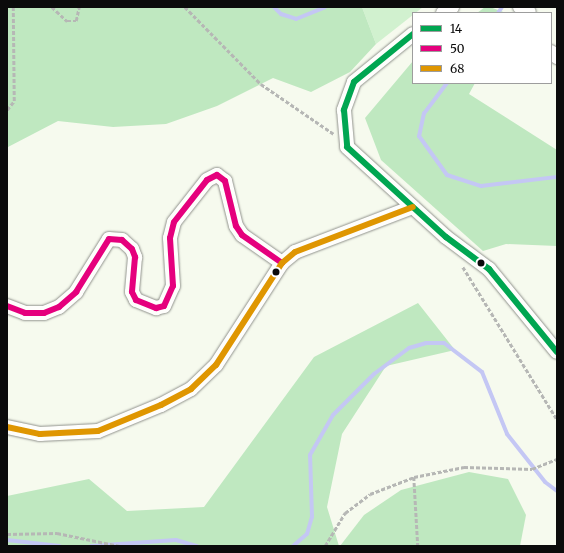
<!DOCTYPE html>
<html>
<head>
<meta charset="utf-8">
<style>
	body { margin:0 }
	#map { position:relative; width:564px; height:553px; overflow:hidden; background:#f6faee; font-family:Merriweather,serif }
	div>[style] { position:absolute }
	[style*='--x'] { left:calc(var(--x)*1px); top:calc(var(--y)*1px); width:calc(var(--w)*1px); rotate:calc(var(--a)*1deg) }
	.green>* { inset:0; background:#d1f1cf }
	.forest>* { inset:0; background:#bfe8c0 }
	.stream>* { height:4px; margin:-2px; padding:0 2px; transform-origin:2px; border-radius:2px; background:#c4c7f4 }
	.path>* { height:2.5px; margin-top:-1.25px; transform-origin:0; background:repeating-linear-gradient(90deg,#b6b7b5 0 4px,transparent 0 6px) }
	.roads { filter:drop-shadow(0 0 1px #91938d) drop-shadow(0 0 1px #91938d) }
	.street>* { height:14px; margin:-7px; padding:0 7px; transform-origin:7px; border-radius:7px; background:#fefefc }
	.bus-1>* { height:6px; margin:-3px; padding:0 3px; transform-origin:3px; border-radius:3px; background:#00a651 }
	.bus-2>* { height:6px; margin:-3px; padding:0 3px; transform-origin:3px; border-radius:3px; background:#e5007d }
	.bus-3>* { height:6px; margin:-3px; padding:0 3px; transform-origin:3px; border-radius:3px; background:#df9601 }
	.dots>* { width:11px; height:11px; translate:-50% -50%; box-sizing:border-box; border:2px solid #fff; border-radius:50% }
	span { translate:-50% -50%; white-space:nowrap; text-align:center; line-height:1.15; -webkit-text-stroke:4px #fff; paint-order:stroke }
	.frame { position:absolute; inset:0; border:8px solid #0b0b0b; pointer-events:none }
	.legend { position:absolute; left:412px; top:12px; width:140px; height:72px; box-sizing:border-box; background:#fff; border:1px solid #9d9d9d; margin:0; padding:5px 7px; list-style:none; font-size:12px; color:#0b0b0b }
	.legend li { display:flex; align-items:center; gap:8px; height:20px }
	.legend b { width:20px; border:1px solid #9d9d9d }
</style>
</head>
<body>
<div id="map">
	<div class="green">
		<i style="clip-path:polygon(362px 7px,423px 7px,376px 44px)"></i>
	</div>
	<div class="forest">
		<i style="clip-path:polygon(7px 7px,362px 7px,376px 44px,350px 72px,311px 92px,273px 78px,217px 106px,166px 124px,113px 127px,58px 121px,8px 147px)"></i>
		<i style="clip-path:polygon(485px 7px,490px 7px,506px 13px,477px 13px)"></i>
		<i style="clip-path:polygon(413px 61px,413px 83px,475px 83px,469px 94px,557px 150px,557px 246px,506px 244px,483px 251px,381px 160px,365px 118px)"></i>
		<i style="clip-path:polygon(418px 303px,455px 350px,386px 366px,342px 434px,327px 507px,339px 546px,7px 546px,7px 496px,89px 479px,127px 511px,204px 507px,314px 357px)"></i>
		<i style="clip-path:polygon(469px 472px,508px 479px,526px 515px,520px 546px,340px 546px,364px 515px,401px 490px)"></i>
	</div>
	<div class="stream">
		<i style="--x:274;--y:7;--w:10;--a:45"></i>
		<i style="--x:281;--y:14;--w:16;--a:18"></i>
		<i style="--x:296;--y:19;--w:31;--a:-22"></i>
		<i style="--x:498;--y:13;--w:7;--a:-56"></i>
		<i style="--x:447;--y:83;--w:38;--a:127"></i>
		<i style="--x:424;--y:113;--w:24;--a:102"></i>
		<i style="--x:419;--y:136;--w:48;--a:54.3"></i>
		<i style="--x:447;--y:175;--w:36;--a:18"></i>
		<i style="--x:481;--y:186;--w:77;--a:-6.8"></i>
		<i style="--x:7;--y:540;--w:53;--a:6.5"></i>
		<i style="--x:91;--y:546;--w:85;--a:-4"></i>
		<i style="--x:176;--y:540;--w:22;--a:16"></i>
		<i style="--x:293;--y:546;--w:18;--a:-41"></i>
		<i style="--x:307;--y:534;--w:18;--a:-74"></i>
		<i style="--x:312;--y:517;--w:62;--a:-91.8"></i>
		<i style="--x:310;--y:455;--w:46;--a:-60.1"></i>
		<i style="--x:333;--y:415;--w:58;--a:-45"></i>
		<i style="--x:374;--y:374;--w:44;--a:-36.6"></i>
		<i style="--x:409;--y:348;--w:18;--a:-16"></i>
		<i style="--x:426;--y:343;--w:18;--a:0"></i>
		<i style="--x:444;--y:343;--w:48;--a:37.3"></i>
		<i style="--x:482;--y:372;--w:67;--a:68"></i>
		<i style="--x:507;--y:434;--w:61;--a:51.6"></i>
		<i style="--x:545;--y:482;--w:15;--a:37"></i>
	</div>
	<div class="path">
		<i style="--x:52;--y:7;--w:21;--a:43"></i>
		<i style="--x:67;--y:21;--w:9;--a:0"></i>
		<i style="--x:76;--y:21;--w:14;--a:-78"></i>
		<i style="--x:185;--y:7;--w:108;--a:45.4"></i>
		<i style="--x:261;--y:84;--w:88;--a:34.4"></i>
		<i style="--x:7;--y:110;--w:11;--a:-52"></i>
		<i style="--x:14;--y:101;--w:94;--a:-90.6"></i>
		<i style="--x:463;--y:267;--w:179;--a:58.3"></i>
		<i style="--x:414;--y:477;--w:69;--a:86.7"></i>
		<i style="--x:7;--y:534;--w:50;--a:-1.1"></i>
		<i style="--x:57;--y:533;--w:64;--a:11.7"></i>
		<i style="--x:325;--y:546;--w:39;--a:-59"></i>
		<i style="--x:345;--y:513;--w:31;--a:-37"></i>
		<i style="--x:370;--y:494;--w:47;--a:-21.1"></i>
		<i style="--x:414;--y:477;--w:51;--a:-11.3"></i>
		<i style="--x:464;--y:467;--w:68;--a:1.7"></i>
		<i style="--x:532;--y:469;--w:27;--a:-22"></i>
	</div>
	<div class="roads">
		<div class="street">
			<i style="--x:520;--y:7;--w:10;--a:29"></i>
			<i style="--x:443;--y:13;--w:11;--a:-34"></i>
			<i style="--x:413;--y:34;--w:76;--a:140.9"></i>
			<i style="--x:354;--y:82;--w:30;--a:110"></i>
			<i style="--x:344;--y:110;--w:37;--a:85"></i>
			<i style="--x:347;--y:147;--w:134;--a:42.3"></i>
			<i style="--x:446;--y:237;--w:54;--a:36.7"></i>
			<i style="--x:489;--y:269;--w:107;--a:50.7"></i>
			<i style="--x:551;--y:52;--w:8;--a:40"></i>
			<i style="--x:7;--y:306;--w:19;--a:21"></i>
			<i style="--x:25;--y:313;--w:19;--a:0"></i>
			<i style="--x:44;--y:313;--w:16;--a:-22"></i>
			<i style="--x:59;--y:307;--w:23;--a:-41"></i>
			<i style="--x:76;--y:292;--w:62;--a:-58.1"></i>
			<i style="--x:109;--y:239;--w:13;--a:4"></i>
			<i style="--x:122;--y:240;--w:13;--a:42"></i>
			<i style="--x:132;--y:249;--w:9;--a:69"></i>
			<i style="--x:135;--y:257;--w:35;--a:95"></i>
			<i style="--x:132;--y:292;--w:9;--a:63"></i>
			<i style="--x:136;--y:300;--w:22;--a:22"></i>
			<i style="--x:156;--y:308;--w:8;--a:-14"></i>
			<i style="--x:164;--y:306;--w:22;--a:-66"></i>
			<i style="--x:173;--y:286;--w:48;--a:-93.6"></i>
			<i style="--x:170;--y:238;--w:16;--a:-76"></i>
			<i style="--x:174;--y:222;--w:53;--a:-51.8"></i>
			<i style="--x:207;--y:180;--w:11;--a:-27"></i>
			<i style="--x:217;--y:175;--w:10;--a:37"></i>
			<i style="--x:225;--y:181;--w:46;--a:76.3"></i>
			<i style="--x:236;--y:226;--w:11;--a:56"></i>
			<i style="--x:242;--y:235;--w:49;--a:35"></i>
			<i style="--x:7;--y:427;--w:34;--a:12"></i>
			<i style="--x:40;--y:434;--w:58;--a:-3"></i>
			<i style="--x:98;--y:431;--w:68;--a:-22.4"></i>
			<i style="--x:161;--y:405;--w:34;--a:-28"></i>
			<i style="--x:191;--y:389;--w:35;--a:-44"></i>
			<i style="--x:216;--y:365;--w:121;--a:-57.1"></i>
			<i style="--x:282;--y:263;--w:17;--a:-40"></i>
			<i style="--x:295;--y:252;--w:126;--a:-20.9"></i>
		</div>
	</div>
	<div class="bus-1">
		<i style="--x:413;--y:34;--w:76;--a:140.9"></i>
		<i style="--x:354;--y:82;--w:30;--a:110"></i>
		<i style="--x:344;--y:110;--w:37;--a:85"></i>
		<i style="--x:347;--y:147;--w:134;--a:42.3"></i>
		<i style="--x:446;--y:237;--w:54;--a:36.7"></i>
		<i style="--x:489;--y:269;--w:107;--a:50.7"></i>
	</div>
	<div class="bus-2">
		<i style="--x:7;--y:306;--w:19;--a:21"></i>
		<i style="--x:25;--y:313;--w:19;--a:0"></i>
		<i style="--x:44;--y:313;--w:16;--a:-22"></i>
		<i style="--x:59;--y:307;--w:23;--a:-41"></i>
		<i style="--x:76;--y:292;--w:62;--a:-58.1"></i>
		<i style="--x:109;--y:239;--w:13;--a:4"></i>
		<i style="--x:122;--y:240;--w:13;--a:42"></i>
		<i style="--x:132;--y:249;--w:9;--a:69"></i>
		<i style="--x:135;--y:257;--w:35;--a:95"></i>
		<i style="--x:132;--y:292;--w:9;--a:63"></i>
		<i style="--x:136;--y:300;--w:22;--a:22"></i>
		<i style="--x:156;--y:308;--w:8;--a:-14"></i>
		<i style="--x:164;--y:306;--w:22;--a:-66"></i>
		<i style="--x:173;--y:286;--w:48;--a:-93.6"></i>
		<i style="--x:170;--y:238;--w:16;--a:-76"></i>
		<i style="--x:174;--y:222;--w:53;--a:-51.8"></i>
		<i style="--x:207;--y:180;--w:11;--a:-27"></i>
		<i style="--x:217;--y:175;--w:10;--a:37"></i>
		<i style="--x:225;--y:181;--w:46;--a:76.3"></i>
		<i style="--x:236;--y:226;--w:11;--a:56"></i>
		<i style="--x:242;--y:235;--w:49;--a:35"></i>
	</div>
	<div class="bus-3">
		<i style="--x:7;--y:427;--w:34;--a:12"></i>
		<i style="--x:40;--y:434;--w:58;--a:-3"></i>
		<i style="--x:98;--y:431;--w:68;--a:-22.4"></i>
		<i style="--x:161;--y:405;--w:34;--a:-28"></i>
		<i style="--x:191;--y:389;--w:35;--a:-44"></i>
		<i style="--x:216;--y:365;--w:121;--a:-57.1"></i>
		<i style="--x:282;--y:263;--w:17;--a:-40"></i>
		<i style="--x:295;--y:252;--w:126;--a:-20.9"></i>
	</div>
	<div class="dots">
		<i style="left:481px;top:263px;background:#0b0b0b"></i>
		<i style="left:276px;top:272px;background:#0b0b0b"></i>
	</div>
	<div class="frame"></div>
	<ul class="legend">
	<li><b style="height:5px;background:#00a651"></b>14</li>
	<li><b style="height:5px;background:#e5007d"></b>50</li>
	<li><b style="height:5px;background:#df9601"></b>68</li>
	</ul>
</div>
</body>
</html>
